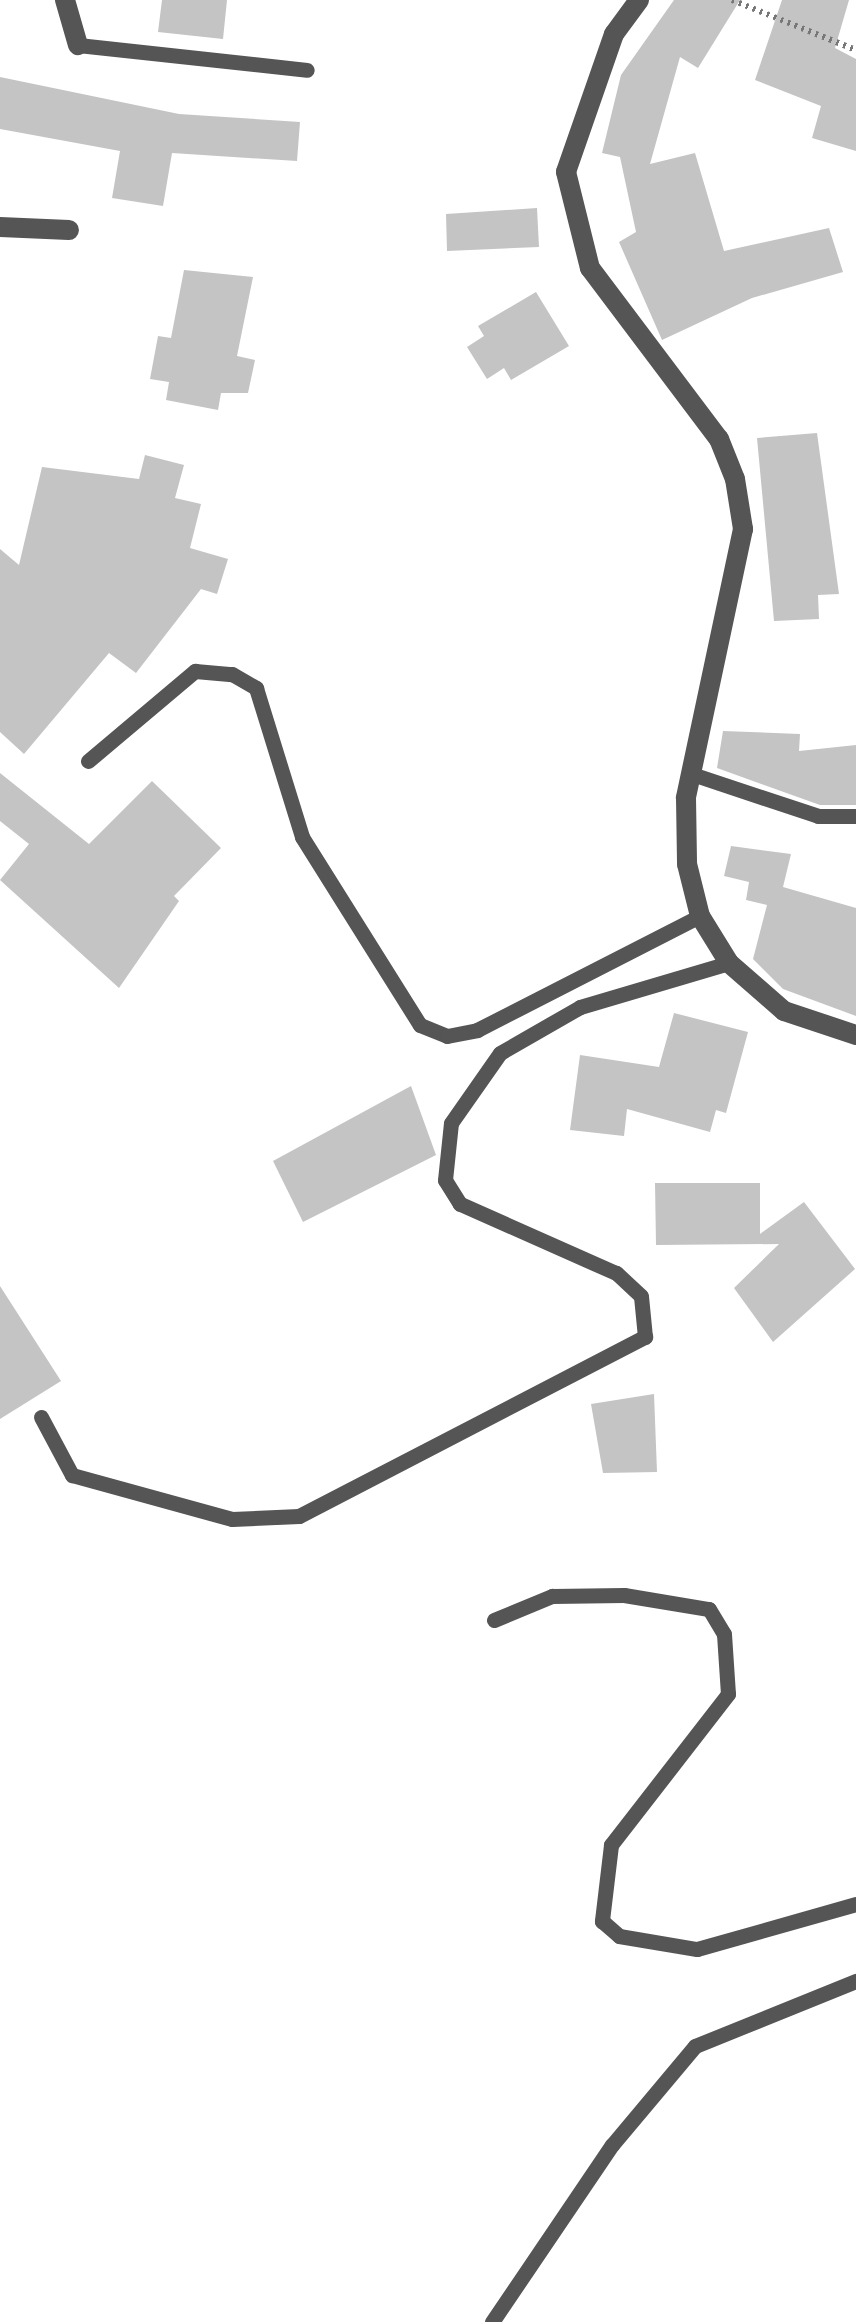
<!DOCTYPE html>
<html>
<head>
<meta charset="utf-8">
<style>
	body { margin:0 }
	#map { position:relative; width:856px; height:2322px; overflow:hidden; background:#fff; font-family:"Exo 2",sans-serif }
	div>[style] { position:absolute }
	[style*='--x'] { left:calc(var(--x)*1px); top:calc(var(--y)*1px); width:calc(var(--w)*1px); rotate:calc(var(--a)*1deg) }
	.building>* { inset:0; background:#c4c4c4 }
	.path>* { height:6px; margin-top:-3px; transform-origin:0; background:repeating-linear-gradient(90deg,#777 0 2.5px,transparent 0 7.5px) }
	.service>* { height:15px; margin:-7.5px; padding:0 7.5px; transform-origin:7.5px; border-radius:7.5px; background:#555 }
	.minor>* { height:20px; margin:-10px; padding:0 10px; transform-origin:10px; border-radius:10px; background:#555 }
	.tertiary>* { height:20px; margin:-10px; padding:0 10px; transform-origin:10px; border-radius:10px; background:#555 }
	span { translate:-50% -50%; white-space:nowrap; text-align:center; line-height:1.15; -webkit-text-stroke:10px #fff; paint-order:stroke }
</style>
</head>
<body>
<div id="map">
	<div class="building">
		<i style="clip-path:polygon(162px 0,227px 0,223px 39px,158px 32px)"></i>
		<i style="clip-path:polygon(674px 0,740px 0,698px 68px,680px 57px,650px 164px,695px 153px,724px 251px,829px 228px,843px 272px,752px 298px,662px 340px,619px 242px,636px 232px,620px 157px,602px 153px,621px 75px)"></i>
		<i style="clip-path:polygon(782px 0,849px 0,835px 48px,856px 59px,856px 151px,812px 138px,821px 106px,755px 80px)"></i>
		<i style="clip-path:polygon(0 77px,179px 114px,300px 122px,297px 161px,172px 153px,163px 206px,112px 198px,120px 151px,0 129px)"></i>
		<i style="clip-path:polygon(537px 208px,539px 247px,447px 251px,446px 214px)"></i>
		<i style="clip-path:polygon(184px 270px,253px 277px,237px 356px,255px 360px,248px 393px,221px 393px,218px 410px,166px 400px,169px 382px,150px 379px,158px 336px,171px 338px)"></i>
		<i style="clip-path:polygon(536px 292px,569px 346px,511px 380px,504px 368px,487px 379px,467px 347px,484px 336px,478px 326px)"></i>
		<i style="clip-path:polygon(817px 433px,839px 594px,818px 595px,819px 619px,774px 621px,757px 438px)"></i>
		<i style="clip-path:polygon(145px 455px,184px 465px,175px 498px,201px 504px,190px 548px,228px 559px,217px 594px,201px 589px,136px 673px,109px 653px,24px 754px,0 732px,0 549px,19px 565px,42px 467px,139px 479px)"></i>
		<i style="clip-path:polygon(723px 731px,800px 734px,799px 751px,856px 745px,856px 805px,820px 805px,717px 768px)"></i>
		<i style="clip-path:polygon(0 773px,89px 844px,152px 781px,221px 848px,174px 896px,179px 901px,119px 988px,0 880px,29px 844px,0 821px)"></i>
		<i style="clip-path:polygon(731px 846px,791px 854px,783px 887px,856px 908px,856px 1016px,783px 989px,753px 959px,767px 905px,746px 900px,749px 882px,724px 876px)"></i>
		<i style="clip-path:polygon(674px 1013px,748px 1032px,726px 1113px,716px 1110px,710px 1132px,627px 1109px,624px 1136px,570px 1130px,580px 1055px,659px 1067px)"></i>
		<i style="clip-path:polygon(411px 1086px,436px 1155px,303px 1222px,273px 1161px)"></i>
		<i style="clip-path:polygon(655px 1183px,760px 1183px,760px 1234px,804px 1202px,855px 1269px,773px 1342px,734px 1288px,779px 1244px,656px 1245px)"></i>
		<i style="clip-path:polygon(0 1286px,61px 1381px,0 1419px)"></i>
		<i style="clip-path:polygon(654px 1394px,657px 1472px,603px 1473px,591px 1404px)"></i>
	</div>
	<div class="path">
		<i style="--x:732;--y:0;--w:134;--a:22"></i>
	</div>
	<div class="service">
		<i style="--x:78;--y:45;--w:230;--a:6.2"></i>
		<i style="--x:88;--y:761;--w:140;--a:-40.1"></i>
		<i style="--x:195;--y:671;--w:37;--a:5"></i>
		<i style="--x:232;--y:674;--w:28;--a:30"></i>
		<i style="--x:256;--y:688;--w:156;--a:72.8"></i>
		<i style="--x:302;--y:837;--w:222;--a:57.9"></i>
		<i style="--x:420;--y:1025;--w:29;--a:22"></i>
		<i style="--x:447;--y:1036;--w:31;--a:-11"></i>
		<i style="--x:477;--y:1030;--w:250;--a:-27.1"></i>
		<i style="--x:692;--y:774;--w:133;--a:18.4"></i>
		<i style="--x:818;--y:816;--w:38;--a:0"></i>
		<i style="--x:41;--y:1417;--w:66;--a:61.9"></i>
		<i style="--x:72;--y:1475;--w:166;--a:15.4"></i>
		<i style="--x:232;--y:1519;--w:67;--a:-2.6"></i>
		<i style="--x:299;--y:1516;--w:390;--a:-27.4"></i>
		<i style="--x:645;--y:1337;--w:41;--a:-95.6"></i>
		<i style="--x:641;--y:1296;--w:34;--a:-137"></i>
		<i style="--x:616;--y:1273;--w:171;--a:-156.1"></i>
		<i style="--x:460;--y:1204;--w:28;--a:-122"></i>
		<i style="--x:445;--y:1180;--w:57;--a:-84"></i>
		<i style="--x:451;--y:1123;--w:85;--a:-55"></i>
		<i style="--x:500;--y:1053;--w:92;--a:-29.9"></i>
		<i style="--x:580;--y:1007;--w:155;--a:-16.5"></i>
		<i style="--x:494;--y:1620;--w:63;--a:-22.5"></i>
		<i style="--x:552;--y:1596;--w:72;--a:-0.8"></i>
		<i style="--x:624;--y:1595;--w:86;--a:9.4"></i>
		<i style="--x:709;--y:1609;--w:29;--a:59"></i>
		<i style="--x:724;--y:1634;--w:60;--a:86.2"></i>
		<i style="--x:728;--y:1694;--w:191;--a:127.8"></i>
		<i style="--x:611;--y:1845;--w:77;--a:96.8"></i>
		<i style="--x:602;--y:1921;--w:23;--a:41"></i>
		<i style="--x:619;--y:1936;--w:79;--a:9.5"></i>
		<i style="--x:697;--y:1949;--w:165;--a:-15.8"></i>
		<i style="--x:492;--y:2322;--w:214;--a:-55.9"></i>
		<i style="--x:612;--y:2145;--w:129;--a:-50"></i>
		<i style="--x:695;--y:2046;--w:174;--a:-22"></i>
	</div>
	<div class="minor">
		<i style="--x:639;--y:0;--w:42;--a:126.3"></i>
		<i style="--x:614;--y:34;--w:146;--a:109.2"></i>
		<i style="--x:566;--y:172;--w:99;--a:76"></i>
		<i style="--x:590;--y:268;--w:214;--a:53"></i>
		<i style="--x:719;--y:439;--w:43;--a:68.2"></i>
		<i style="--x:735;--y:479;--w:51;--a:80.9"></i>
		<i style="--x:743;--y:529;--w:275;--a:102"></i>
		<i style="--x:686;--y:798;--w:66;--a:89.1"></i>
		<i style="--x:687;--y:864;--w:54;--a:76"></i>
		<i style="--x:700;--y:916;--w:55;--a:58.3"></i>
		<i style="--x:729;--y:963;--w:73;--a:41.1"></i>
		<i style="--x:784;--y:1011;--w:76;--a:18.4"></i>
	</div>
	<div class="tertiary">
		<i style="--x:65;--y:0;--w:47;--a:73.9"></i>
		<i style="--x:0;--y:227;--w:69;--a:2.5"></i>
	</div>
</div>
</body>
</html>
